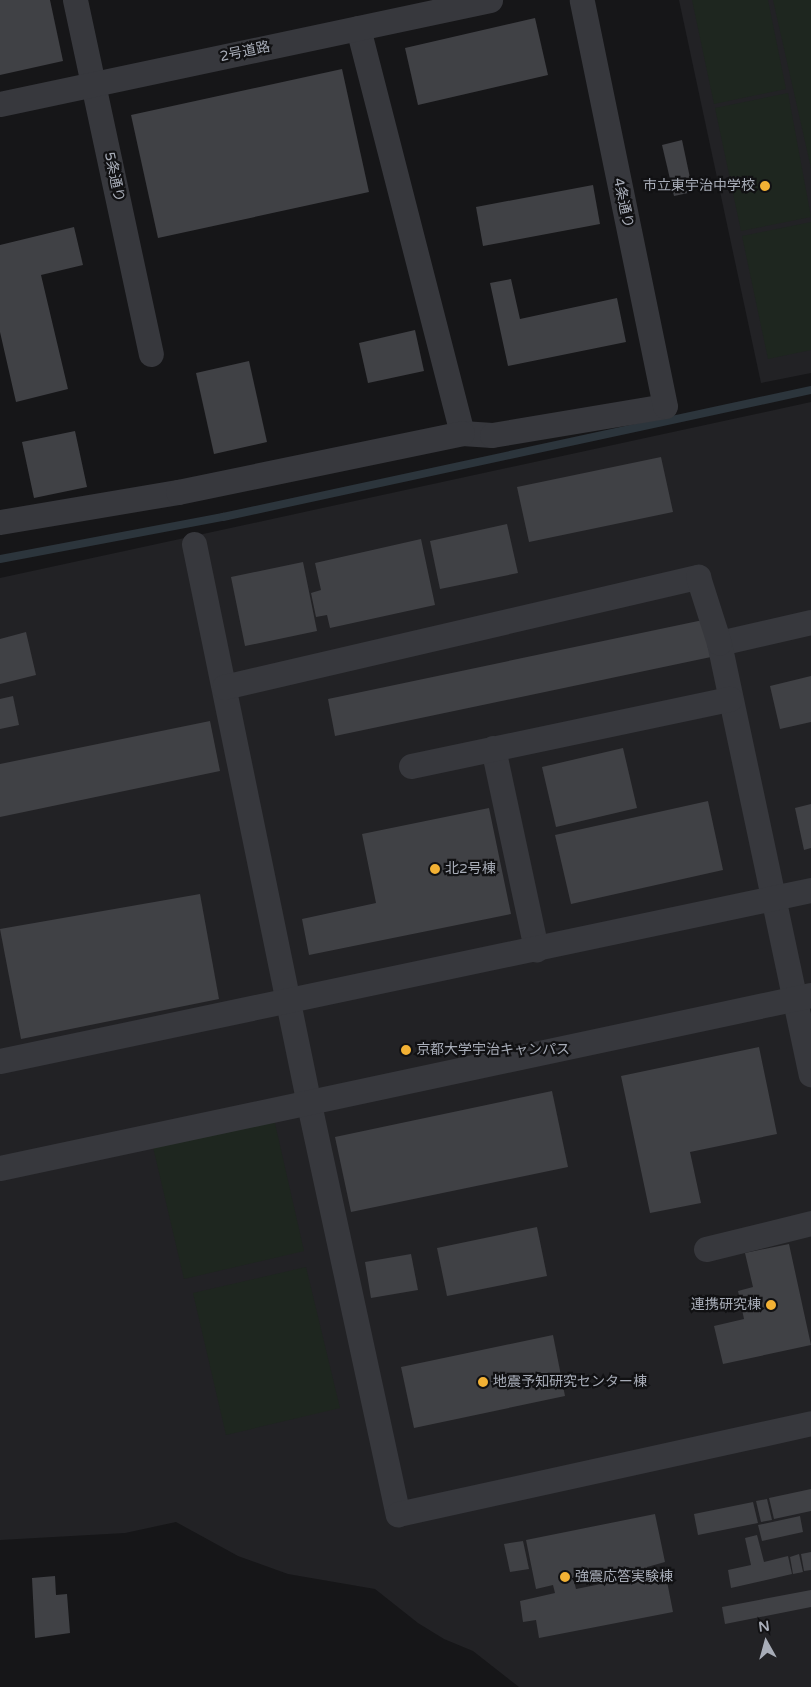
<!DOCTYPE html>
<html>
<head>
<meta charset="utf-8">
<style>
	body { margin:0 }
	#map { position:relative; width:811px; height:1687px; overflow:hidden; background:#161618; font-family:"Varela Round","Noto Sans JP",sans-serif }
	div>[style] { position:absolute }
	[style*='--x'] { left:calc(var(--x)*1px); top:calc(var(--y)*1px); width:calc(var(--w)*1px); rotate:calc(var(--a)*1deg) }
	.built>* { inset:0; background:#222225 }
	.green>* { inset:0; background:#1e261f }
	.stream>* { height:8px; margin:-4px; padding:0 4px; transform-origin:4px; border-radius:4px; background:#2c353c }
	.building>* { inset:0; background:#404145 }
	.minor>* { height:25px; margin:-12.5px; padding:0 12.5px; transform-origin:12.5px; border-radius:12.5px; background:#37383d }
	.dots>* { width:14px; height:14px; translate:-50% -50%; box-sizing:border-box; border:2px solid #111113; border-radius:50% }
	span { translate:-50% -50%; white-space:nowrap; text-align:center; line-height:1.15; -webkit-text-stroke:4.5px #111113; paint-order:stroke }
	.street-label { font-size:14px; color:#a8adb8 }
	.poi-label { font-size:14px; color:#a8adb8 }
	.right { translate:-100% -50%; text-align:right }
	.left { translate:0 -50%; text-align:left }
	.north { position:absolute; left:741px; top:1617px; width:50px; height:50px; -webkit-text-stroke:4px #111113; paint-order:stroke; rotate:353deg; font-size:14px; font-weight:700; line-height:20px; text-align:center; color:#a8adb8 }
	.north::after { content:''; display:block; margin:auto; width:18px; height:22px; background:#a8adb8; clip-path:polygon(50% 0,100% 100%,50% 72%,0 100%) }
</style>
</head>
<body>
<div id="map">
	<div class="built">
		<i style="clip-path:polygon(679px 0,811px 0,811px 373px,761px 383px)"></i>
		<i style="clip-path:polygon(811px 402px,811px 1687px,519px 1687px,473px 1651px,444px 1639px,418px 1623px,375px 1589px,288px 1574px,238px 1556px,176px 1522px,125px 1533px,0 1540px,0 578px)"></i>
	</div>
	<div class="green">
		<i style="clip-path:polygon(692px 0,768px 0,786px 89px,714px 104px)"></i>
		<i style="clip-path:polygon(773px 0,811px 0,811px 168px)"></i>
		<i style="clip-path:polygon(788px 93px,811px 217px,741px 231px,715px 108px)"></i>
		<i style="clip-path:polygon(811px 222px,811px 350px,768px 359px,742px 236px)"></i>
		<i style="clip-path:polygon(274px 1119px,304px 1251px,184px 1279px,153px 1147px)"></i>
		<i style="clip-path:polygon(306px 1267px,340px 1408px,226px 1435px,193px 1293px)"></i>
	</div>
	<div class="stream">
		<i style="--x:0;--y:559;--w:227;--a:-10.7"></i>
		<i style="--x:223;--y:517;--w:602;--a:-12.19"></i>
	</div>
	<div class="building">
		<i style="clip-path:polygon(0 0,50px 0,63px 61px,0 75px)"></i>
		<i style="clip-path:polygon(535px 18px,548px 75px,418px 105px,405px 48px)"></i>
		<i style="clip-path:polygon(342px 69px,369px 192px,158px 238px,131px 115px)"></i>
		<i style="clip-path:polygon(682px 140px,693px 192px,674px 196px,662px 145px)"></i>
		<i style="clip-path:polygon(593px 185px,600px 224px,483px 246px,476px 207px)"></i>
		<i style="clip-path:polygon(74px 227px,83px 265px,41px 275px,68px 389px,16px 402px,0 332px,0 245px)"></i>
		<i style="clip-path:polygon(511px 279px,520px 319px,617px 298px,626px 342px,508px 366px,490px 283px)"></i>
		<i style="clip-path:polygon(415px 330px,424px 371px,368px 383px,359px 343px)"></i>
		<i style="clip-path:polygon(249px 361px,267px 442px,214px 454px,196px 373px)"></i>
		<i style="clip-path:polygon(75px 431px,87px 487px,34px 498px,22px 442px)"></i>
		<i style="clip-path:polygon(661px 457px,673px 512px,529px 542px,517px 487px)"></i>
		<i style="clip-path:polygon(507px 524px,518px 573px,440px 589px,430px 541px)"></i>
		<i style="clip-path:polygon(421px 539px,435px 605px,330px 628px,327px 615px,316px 617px,311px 593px,321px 590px,315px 563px)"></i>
		<i style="clip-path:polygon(303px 562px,317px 631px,245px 646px,231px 577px)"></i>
		<i style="clip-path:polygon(703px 620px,711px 657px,335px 736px,328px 699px)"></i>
		<i style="clip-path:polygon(26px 632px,36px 675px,0 684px,0 639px)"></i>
		<i style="clip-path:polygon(811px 676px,811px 722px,780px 729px,770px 686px)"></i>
		<i style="clip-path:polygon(13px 696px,19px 725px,0 729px,0 699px)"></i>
		<i style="clip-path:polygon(210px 721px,220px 771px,0 817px,0 764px)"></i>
		<i style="clip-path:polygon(623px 748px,637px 808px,556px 827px,542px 767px)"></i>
		<i style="clip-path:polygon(708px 801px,723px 870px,571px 904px,555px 835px)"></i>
		<i style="clip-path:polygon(811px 804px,811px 848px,804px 850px,795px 808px)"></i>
		<i style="clip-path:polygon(489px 808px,511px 914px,309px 955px,302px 919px,376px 903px,362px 834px)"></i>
		<i style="clip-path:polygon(200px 894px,219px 999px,21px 1039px,0 929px)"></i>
		<i style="clip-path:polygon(759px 1047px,777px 1134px,690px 1152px,701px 1203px,650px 1213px,621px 1076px)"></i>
		<i style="clip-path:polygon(552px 1091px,568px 1167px,351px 1212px,335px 1137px)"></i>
		<i style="clip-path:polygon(537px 1227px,547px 1276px,447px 1296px,437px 1248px)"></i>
		<i style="clip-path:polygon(789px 1244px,811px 1345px,723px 1364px,714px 1326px,744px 1319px,738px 1291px,753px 1287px,745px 1253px)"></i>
		<i style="clip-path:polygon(411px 1254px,418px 1290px,371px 1298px,365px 1262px)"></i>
		<i style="clip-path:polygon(553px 1335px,565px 1396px,414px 1428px,401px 1367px)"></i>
		<i style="clip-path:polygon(811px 1489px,811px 1511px,774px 1519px,769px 1498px)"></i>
		<i style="clip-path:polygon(767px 1499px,772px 1520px,761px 1522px,756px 1501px)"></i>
		<i style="clip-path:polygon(753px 1502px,758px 1523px,698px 1535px,694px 1514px)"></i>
		<i style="clip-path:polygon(evenodd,655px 1514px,665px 1562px,647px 1567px,648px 1574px,665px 1571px,673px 1612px,539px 1638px,536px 1620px,523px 1622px,520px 1601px,555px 1593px,553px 1585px,536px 1589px,526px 1540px,655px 1514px,625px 1571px,626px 1579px,576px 1589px,574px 1581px,625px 1571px)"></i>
		<i style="clip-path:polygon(800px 1516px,803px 1532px,762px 1541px,758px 1525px)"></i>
		<i style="clip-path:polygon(757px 1535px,764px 1562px,788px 1556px,792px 1574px,731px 1588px,728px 1570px,751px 1565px,745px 1538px)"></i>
		<i style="clip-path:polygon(523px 1541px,529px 1569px,510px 1572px,504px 1544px)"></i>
		<i style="clip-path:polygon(811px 1552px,811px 1570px,804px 1571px,801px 1554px)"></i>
		<i style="clip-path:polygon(799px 1554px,803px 1572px,793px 1574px,790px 1557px)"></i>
		<i style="clip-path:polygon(55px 1576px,56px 1595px,67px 1594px,70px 1633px,35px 1638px,32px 1578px)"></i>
		<i style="clip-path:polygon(811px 1590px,811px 1607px,725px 1624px,722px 1607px)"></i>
	</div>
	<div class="minor">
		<i style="--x:75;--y:0;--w:362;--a:77.9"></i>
		<i style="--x:358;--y:28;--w:418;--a:75.6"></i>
		<i style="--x:462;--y:433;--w:30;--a:4"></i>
		<i style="--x:492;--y:435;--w:175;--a:-9.5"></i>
		<i style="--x:665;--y:406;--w:414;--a:-101.6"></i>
		<i style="--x:0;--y:104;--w:501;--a:-11.98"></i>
		<i style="--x:0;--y:522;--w:181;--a:-9.6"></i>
		<i style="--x:178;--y:492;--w:290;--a:-11.7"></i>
		<i style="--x:194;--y:544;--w:572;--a:78.4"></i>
		<i style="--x:309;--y:1104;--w:420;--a:77.8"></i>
		<i style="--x:398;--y:1514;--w:423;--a:-12.4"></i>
		<i style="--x:811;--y:622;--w:94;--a:167.1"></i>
		<i style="--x:719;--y:643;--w:441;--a:78"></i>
		<i style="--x:224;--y:687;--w:487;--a:-13.1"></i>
		<i style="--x:698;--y:577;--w:69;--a:72.3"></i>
		<i style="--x:493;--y:748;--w:206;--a:77.9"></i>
		<i style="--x:411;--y:766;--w:326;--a:-11.9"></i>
		<i style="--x:0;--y:1061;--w:829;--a:-11.91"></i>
		<i style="--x:0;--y:1168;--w:829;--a:-12.04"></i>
		<i style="--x:706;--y:1249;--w:108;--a:-13.9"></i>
	</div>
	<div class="dots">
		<i style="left:765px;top:186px;background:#f2b134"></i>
		<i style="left:435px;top:869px;background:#f2b134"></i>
		<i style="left:406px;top:1050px;background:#f2b134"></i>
		<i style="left:771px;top:1305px;background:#f2b134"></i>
		<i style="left:483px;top:1382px;background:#f2b134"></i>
		<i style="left:565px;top:1577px;background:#f2b134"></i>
	</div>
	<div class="street-label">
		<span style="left:245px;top:52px;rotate:-12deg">2号道路</span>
		<span style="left:114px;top:177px;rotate:78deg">5条通り</span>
		<span style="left:623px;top:203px;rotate:78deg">4条通り</span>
	</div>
	<div class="poi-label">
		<span class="right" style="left:755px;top:186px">市立東宇治中学校</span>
		<span class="left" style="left:445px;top:869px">北2号棟</span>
		<span class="left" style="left:416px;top:1050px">京都大学宇治キャンパス</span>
		<span class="right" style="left:761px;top:1305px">連携研究棟</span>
		<span class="left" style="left:493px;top:1382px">地震予知研究センター棟</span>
		<span class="left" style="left:575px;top:1577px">強震応答実験棟</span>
	</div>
	<div class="north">N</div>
</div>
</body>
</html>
